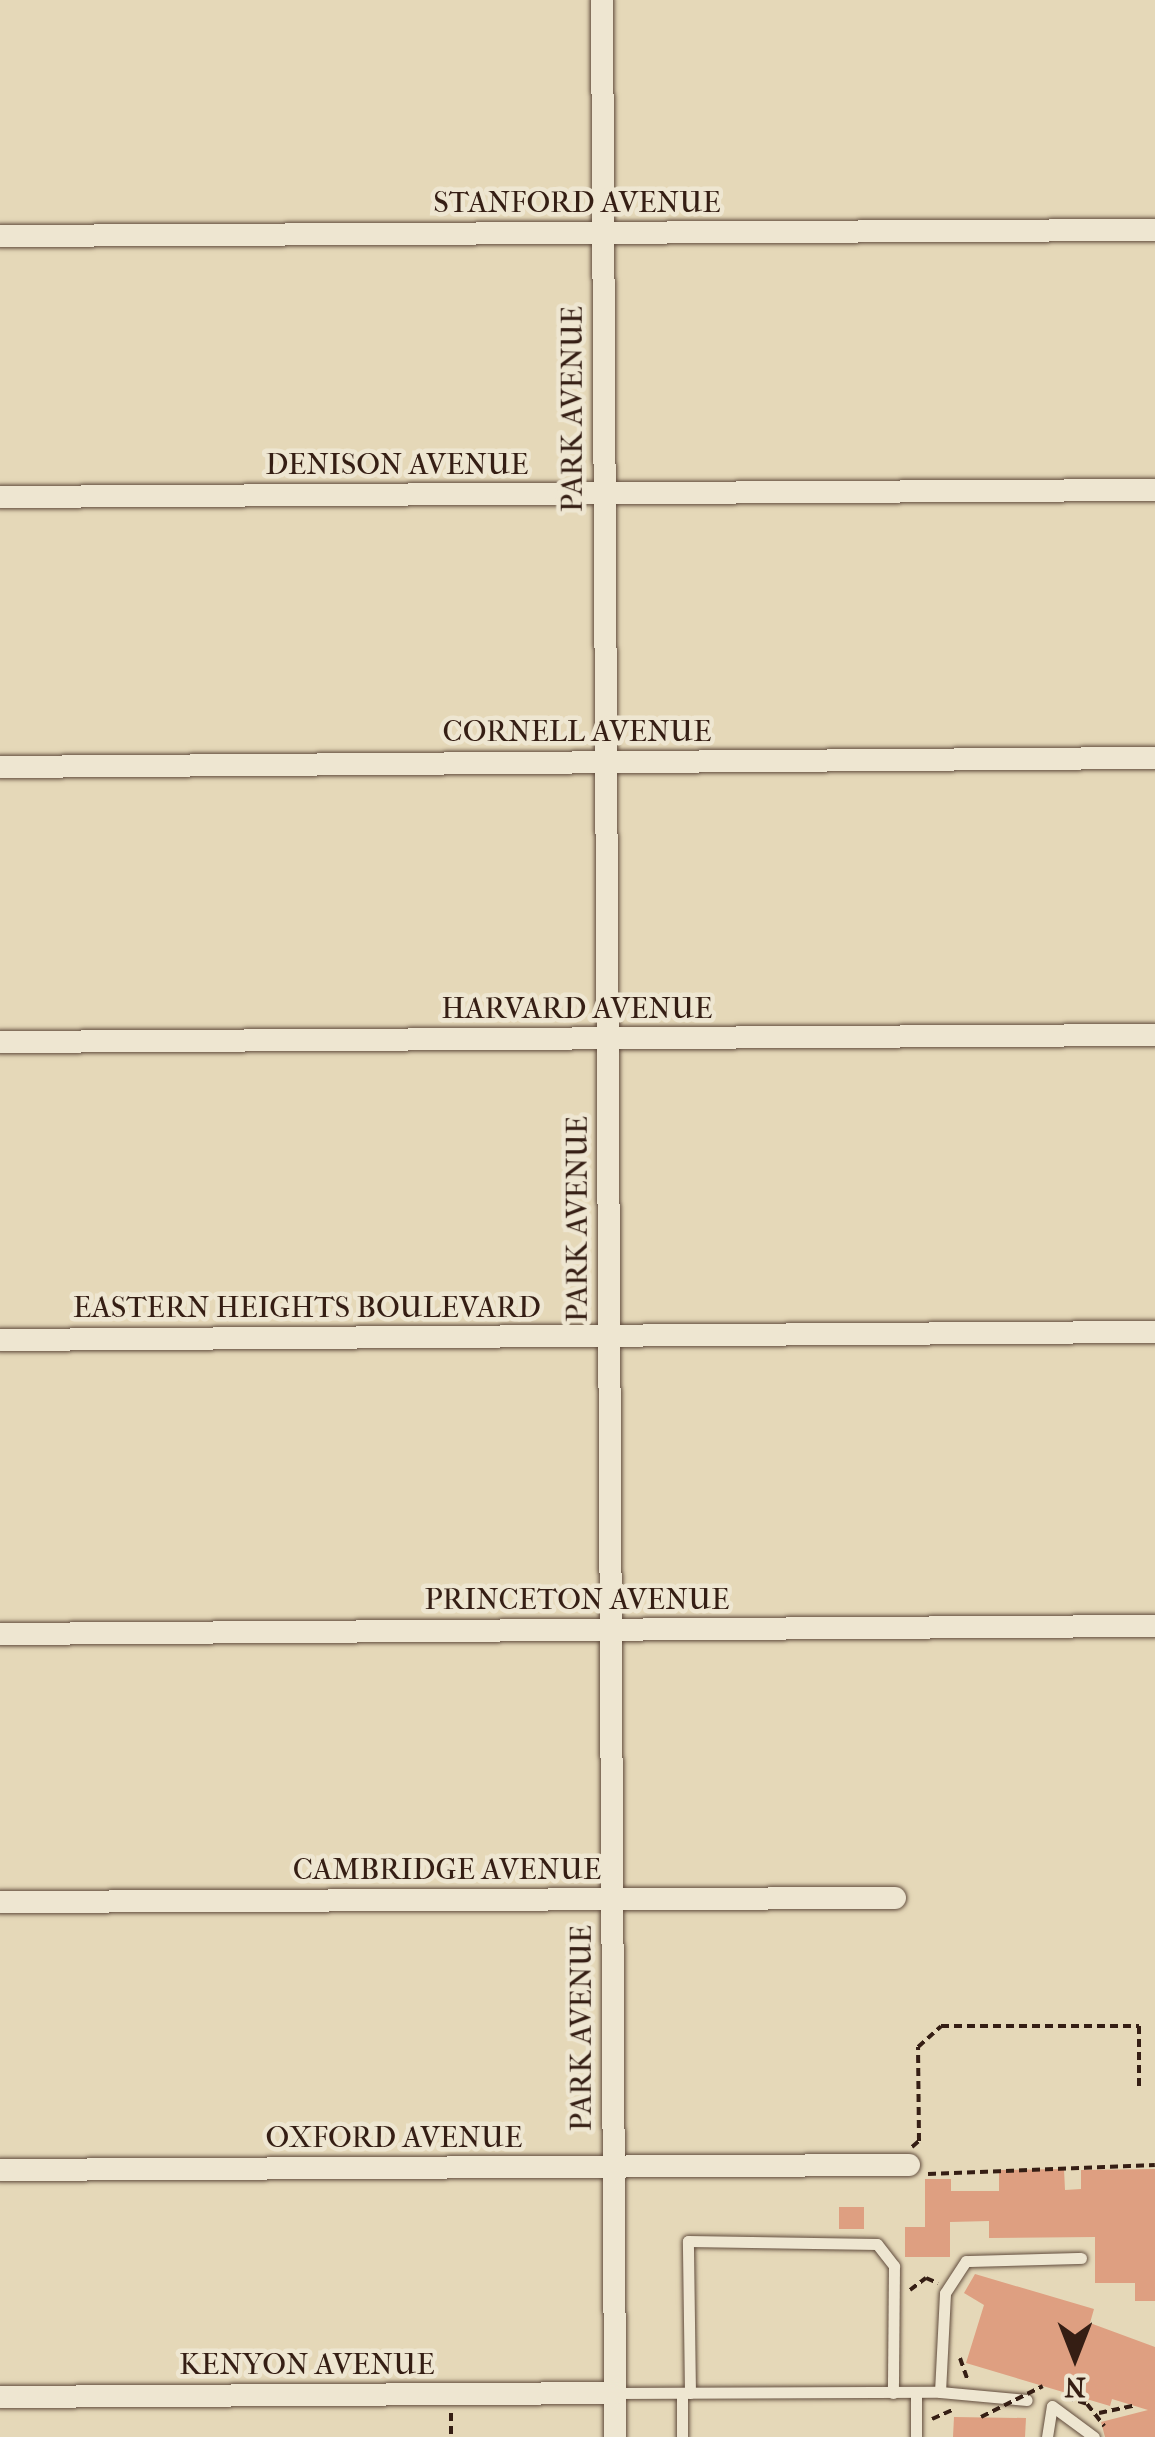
<!DOCTYPE html>
<html>
<head>
<meta charset="utf-8">
<style>
	body { margin:0 }
	#map { position:relative; width:1155px; height:2437px; overflow:hidden; background:#e5d8b8; font-family:"IM FELL French Canon",serif }
	div>[style] { position:absolute }
	[style*='--x'] { left:calc(var(--x)*1px); top:calc(var(--y)*1px); width:calc(var(--w)*1px); rotate:calc(var(--a)*1deg) }
	.building>* { inset:0; background:#de9f81 }
	.path>* { height:4px; margin-top:-2px; transform-origin:0; background:repeating-linear-gradient(90deg,#351e14 0 8px,transparent 0 13px) }
	.roads { filter:drop-shadow(0 0 2px #614c3d) drop-shadow(0 0 2px #614c3d) }
	.service>* { height:11px; margin:-5.5px; padding:0 5.5px; transform-origin:5.5px; border-radius:5.5px; background:#eee6d1 }
	.minor>* { height:22px; margin:-11px; padding:0 11px; transform-origin:11px; border-radius:11px; background:#eee6d1 }
	.path-bridge>* { height:4px; margin-top:-2px; transform-origin:0; background:repeating-linear-gradient(90deg,#351e14 0 8px,transparent 0 13px) }
	span { translate:-50% -50%; white-space:nowrap; text-align:center; line-height:1.15; -webkit-text-stroke:9px #eee6d1; paint-order:stroke }
	.street-label { font-size:30px; color:#351e14 }
	.north { position:absolute; left:1025px; top:2307px; width:100px; height:100px; -webkit-text-stroke:8px #eee6d1; paint-order:stroke; rotate:180deg; font-size:28px; font-weight:700; line-height:40px; text-align:center; color:#351e14 }
	.north::after { content:''; display:block; margin:auto; width:35px; height:45px; background:#351e14; clip-path:polygon(50% 0,100% 100%,50% 72%,0 100%) }
</style>
</head>
<body>
<div id="map">
	<div class="building">
		<i style="clip-path:polygon(1064px 2169px,1065px 2190px,1081px 2189px,1081px 2170px,1155px 2169px,1155px 2301px,1135px 2301px,1135px 2283px,1095px 2283px,1095px 2237px,989px 2238px,989px 2221px,950px 2222px,950px 2257px,905px 2257px,905px 2227px,925px 2227px,925px 2179px,951px 2179px,951px 2191px,999px 2191px,999px 2170px)"></i>
		<i style="clip-path:polygon(839px 2207px,864px 2207px,864px 2229px,839px 2229px)"></i>
		<i style="clip-path:polygon(975px 2274px,1094px 2309px,1090px 2323px,1155px 2347px,1155px 2437px,1105px 2437px,1101px 2422px,1148px 2410px,1112px 2399px,1110px 2406px,966px 2363px,984px 2305px,964px 2293px)"></i>
		<i style="clip-path:polygon(954px 2417px,1026px 2418px,1025px 2437px,953px 2437px)"></i>
	</div>
	<div class="path">
		<i style="--x:912;--y:2147;--w:9;--a:-41"></i>
		<i style="--x:919;--y:2141;--w:94;--a:-90.6"></i>
		<i style="--x:918;--y:2047;--w:31;--a:-42"></i>
		<i style="--x:941;--y:2026;--w:198;--a:0"></i>
		<i style="--x:1139;--y:2026;--w:63;--a:90"></i>
		<i style="--x:928;--y:2174;--w:227;--a:-2.3"></i>
		<i style="--x:910;--y:2290;--w:20;--a:-37"></i>
		<i style="--x:926;--y:2278;--w:13;--a:23"></i>
		<i style="--x:960;--y:2358;--w:24;--a:71"></i>
		<i style="--x:1066;--y:2397;--w:22;--a:18"></i>
		<i style="--x:1087;--y:2404;--w:28;--a:52"></i>
		<i style="--x:451;--y:2413;--w:24;--a:90"></i>
		<i style="--x:1099;--y:2413;--w:35;--a:-12"></i>
		<i style="--x:932;--y:2419;--w:24;--a:-24"></i>
	</div>
	<div class="roads">
		<div class="service">
			<i style="--x:916;--y:2392;--w:45;--a:90"></i>
			<i style="--x:940;--y:2392;--w:99;--a:-87.1"></i>
			<i style="--x:945;--y:2293;--w:38;--a:-57"></i>
			<i style="--x:966;--y:2261;--w:115;--a:-1.5"></i>
			<i style="--x:614;--y:2393;--w:326;--a:-0.2"></i>
			<i style="--x:940;--y:2392;--w:87;--a:5.3"></i>
			<i style="--x:682;--y:2393;--w:44;--a:90"></i>
			<i style="--x:690;--y:2393;--w:152;--a:-90.8"></i>
			<i style="--x:688;--y:2241;--w:189;--a:0.9"></i>
			<i style="--x:877;--y:2244;--w:28;--a:52"></i>
			<i style="--x:894;--y:2266;--w:127;--a:90.5"></i>
			<i style="--x:1047;--y:2437;--w:31;--a:-81"></i>
			<i style="--x:1052;--y:2406;--w:52;--a:36.4"></i>
		</div>
		<div class="minor">
			<i style="--x:602;--y:0;--w:2437;--a:89.69"></i>
			<i style="--x:0;--y:236;--w:1155;--a:-0.3"></i>
			<i style="--x:0;--y:497;--w:1155;--a:-0.35"></i>
			<i style="--x:0;--y:767;--w:1155;--a:-0.45"></i>
			<i style="--x:0;--y:1042;--w:1155;--a:-0.35"></i>
			<i style="--x:0;--y:1340;--w:1155;--a:-0.4"></i>
			<i style="--x:0;--y:1634;--w:1155;--a:-0.4"></i>
			<i style="--x:0;--y:1902;--w:895;--a:-0.26"></i>
			<i style="--x:0;--y:2170;--w:909;--a:-0.32"></i>
			<i style="--x:0;--y:2397;--w:614;--a:-0.37"></i>
		</div>
	</div>
	<div class="path-bridge">
		<i style="--x:981;--y:2417;--w:69;--a:-26.6"></i>
	</div>
	<div class="street-label">
		<span style="left:577px;top:203px">STANFORD AVENUE</span>
		<span style="left:573px;top:409px;rotate:-90deg">PARK AVENUE</span>
		<span style="left:397px;top:465px">DENISON AVENUE</span>
		<span style="left:577px;top:732px">CORNELL AVENUE</span>
		<span style="left:577px;top:1009px">HARVARD AVENUE</span>
		<span style="left:578px;top:1219px;rotate:-90deg">PARK AVENUE</span>
		<span style="left:307px;top:1308px">EASTERN HEIGHTS BOULEVARD</span>
		<span style="left:577px;top:1600px">PRINCETON AVENUE</span>
		<span style="left:447px;top:1870px">CAMBRIDGE AVENUE</span>
		<span style="left:582px;top:2028px;rotate:-90deg">PARK AVENUE</span>
		<span style="left:394px;top:2138px">OXFORD AVENUE</span>
		<span style="left:307px;top:2365px">KENYON AVENUE</span>
	</div>
	<div class="north">N</div>
</div>
</body>
</html>
